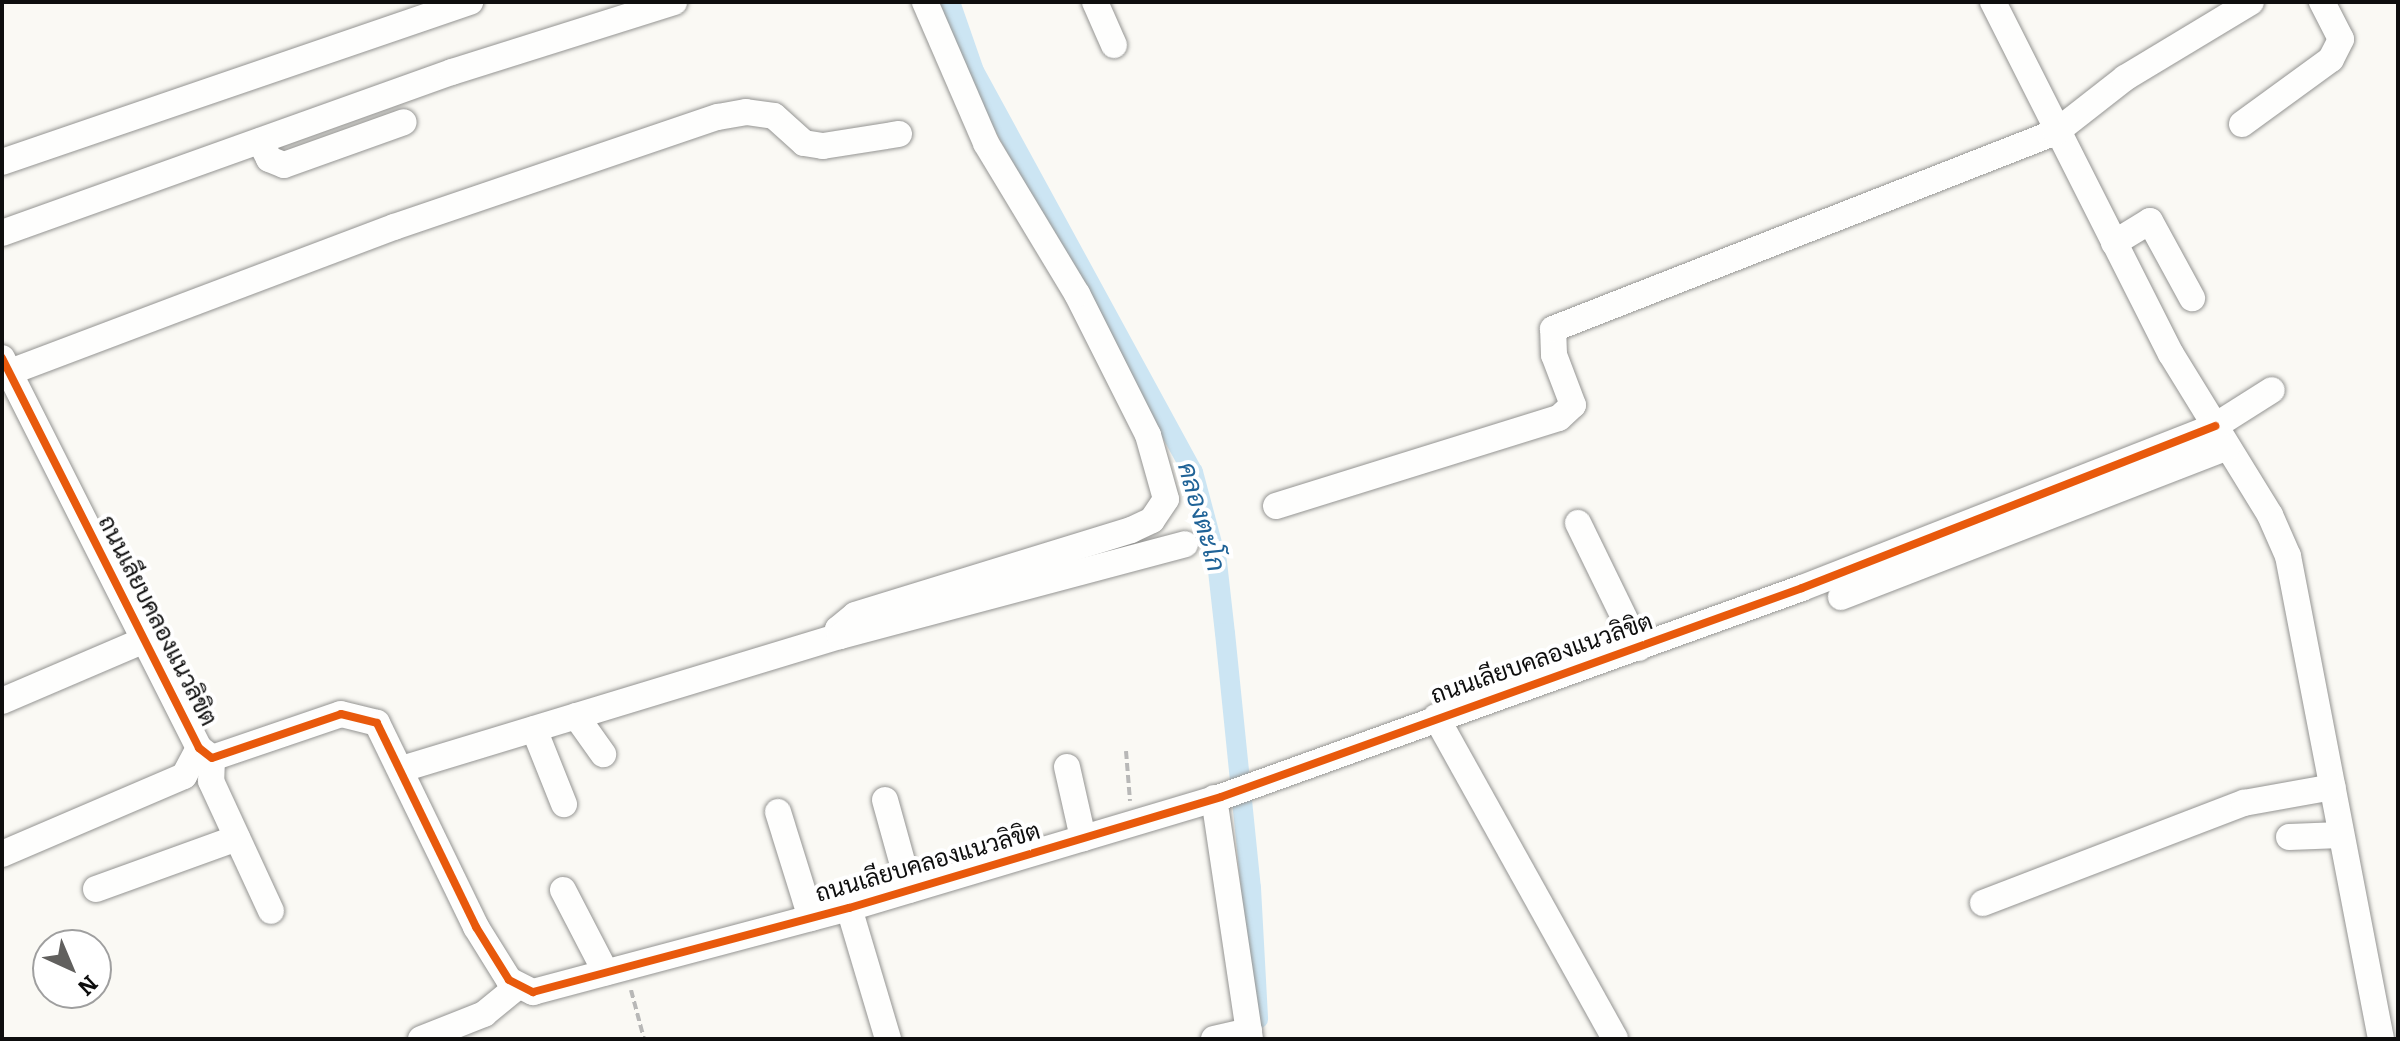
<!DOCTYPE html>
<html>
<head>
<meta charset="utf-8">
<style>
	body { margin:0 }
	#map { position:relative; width:2400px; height:1041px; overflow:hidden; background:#faf9f4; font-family:Bitter,Sarabun,serif }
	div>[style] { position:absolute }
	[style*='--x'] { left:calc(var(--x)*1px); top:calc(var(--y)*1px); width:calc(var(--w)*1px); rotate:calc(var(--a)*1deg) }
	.canal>* { height:20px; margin:-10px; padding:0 10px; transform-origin:10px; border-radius:10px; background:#cce5f3 }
	.path>* { height:4px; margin-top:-2px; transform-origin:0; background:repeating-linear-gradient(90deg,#b8b8b7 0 8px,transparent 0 12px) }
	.roads { filter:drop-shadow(0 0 2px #949492) drop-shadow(0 0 2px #949492) }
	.minor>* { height:26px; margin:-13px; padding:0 13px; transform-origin:13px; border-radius:13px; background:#fefefd }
	.cycleway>* { height:8px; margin:-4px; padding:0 4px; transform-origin:4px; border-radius:4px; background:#e8590c }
	span { translate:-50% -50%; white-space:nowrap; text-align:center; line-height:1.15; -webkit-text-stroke:8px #fff; paint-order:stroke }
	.street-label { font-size:24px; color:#0e0e0e }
	.water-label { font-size:26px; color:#206397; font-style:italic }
	.frame { position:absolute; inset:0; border:4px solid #0e0e0e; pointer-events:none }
	.north { position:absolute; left:32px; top:929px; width:80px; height:80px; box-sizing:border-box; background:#fff; border:2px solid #9f9f9f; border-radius:50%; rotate:136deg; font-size:22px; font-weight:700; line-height:32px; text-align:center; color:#0e0e0e }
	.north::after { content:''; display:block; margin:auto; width:28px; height:36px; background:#61605e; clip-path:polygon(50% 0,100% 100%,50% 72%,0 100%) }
</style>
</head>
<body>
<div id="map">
	<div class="canal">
		<i style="--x:950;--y:2;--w:73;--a:70.8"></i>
		<i style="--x:974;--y:71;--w:457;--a:61.4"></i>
		<i style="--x:1193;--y:472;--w:93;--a:75.1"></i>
		<i style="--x:1217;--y:562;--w:71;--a:83.6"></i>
		<i style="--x:1225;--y:633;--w:256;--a:84.2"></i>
		<i style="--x:1251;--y:888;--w:131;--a:86.9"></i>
	</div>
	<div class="path">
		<i style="--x:1126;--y:751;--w:50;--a:85.4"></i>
		<i style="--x:631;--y:990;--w:51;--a:75.1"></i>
	</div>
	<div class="roads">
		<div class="minor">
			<i style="--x:1095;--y:2;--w:47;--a:66.2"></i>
			<i style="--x:1993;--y:2;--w:394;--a:63.2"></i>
			<i style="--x:2171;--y:354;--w:189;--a:58.4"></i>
			<i style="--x:2270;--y:515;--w:45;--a:66.3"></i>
			<i style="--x:2288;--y:556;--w:492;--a:79.1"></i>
			<i style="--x:2242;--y:124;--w:110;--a:-36.1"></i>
			<i style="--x:2331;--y:59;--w:22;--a:-63"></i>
			<i style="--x:2341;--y:39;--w:42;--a:-117.2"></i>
			<i style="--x:260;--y:141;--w:20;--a:63"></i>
			<i style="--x:269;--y:159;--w:16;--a:22"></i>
			<i style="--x:284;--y:165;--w:127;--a:-19.7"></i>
			<i style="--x:2;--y:162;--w:495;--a:-18.9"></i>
			<i style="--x:2;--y:233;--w:478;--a:-19.7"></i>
			<i style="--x:452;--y:72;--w:233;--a:-17.5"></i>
			<i style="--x:2114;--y:243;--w:42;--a:-31.4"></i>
			<i style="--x:2150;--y:221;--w:88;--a:61.4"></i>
			<i style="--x:2;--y:358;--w:437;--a:63.2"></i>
			<i style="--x:199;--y:748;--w:16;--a:38"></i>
			<i style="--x:212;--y:758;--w:136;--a:-18.8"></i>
			<i style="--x:341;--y:714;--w:37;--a:14"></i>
			<i style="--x:377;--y:723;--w:227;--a:64.1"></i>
			<i style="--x:476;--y:927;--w:62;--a:58.1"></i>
			<i style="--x:509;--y:980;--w:27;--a:27"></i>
			<i style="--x:533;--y:992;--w:327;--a:-14.9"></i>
			<i style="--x:849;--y:908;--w:388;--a:-16.6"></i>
			<i style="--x:1221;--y:797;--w:617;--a:-19.78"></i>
			<i style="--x:1802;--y:588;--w:444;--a:-21.4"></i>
			<i style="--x:2215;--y:426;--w:67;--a:-32.3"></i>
			<i style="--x:2;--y:375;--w:419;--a:-20.7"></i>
			<i style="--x:394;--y:227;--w:342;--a:-18.8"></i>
			<i style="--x:718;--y:117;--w:28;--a:-10"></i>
			<i style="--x:746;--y:112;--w:28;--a:8"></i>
			<i style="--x:774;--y:116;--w:40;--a:42"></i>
			<i style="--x:804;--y:143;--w:19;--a:9"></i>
			<i style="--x:823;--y:146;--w:77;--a:-9"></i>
			<i style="--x:1276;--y:506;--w:296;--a:-17.3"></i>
			<i style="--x:1559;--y:418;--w:19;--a:-43"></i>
			<i style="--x:1573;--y:405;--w:53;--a:-110.8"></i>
			<i style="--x:1554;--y:355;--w:26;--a:-92"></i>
			<i style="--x:1553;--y:329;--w:540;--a:-21.39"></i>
			<i style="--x:2056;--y:132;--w:88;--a:-38"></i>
			<i style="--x:2125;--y:78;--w:147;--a:-31.1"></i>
			<i style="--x:1578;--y:523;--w:139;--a:64"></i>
			<i style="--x:1841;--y:597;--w:414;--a:-21.2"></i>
			<i style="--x:840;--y:636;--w:7;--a:-106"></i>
			<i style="--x:838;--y:629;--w:22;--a:-39"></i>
			<i style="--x:855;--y:615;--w:289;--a:-17.1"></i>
			<i style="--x:1131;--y:530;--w:23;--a:-25"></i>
			<i style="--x:1152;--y:520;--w:25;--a:-56"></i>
			<i style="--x:1166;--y:499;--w:66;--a:-105.7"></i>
			<i style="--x:1148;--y:435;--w:158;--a:-116.7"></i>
			<i style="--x:1077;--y:294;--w:176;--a:-121.1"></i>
			<i style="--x:986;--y:143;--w:154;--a:-113.4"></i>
			<i style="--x:2;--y:701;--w:155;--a:-23.2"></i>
			<i style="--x:576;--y:716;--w:47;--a:54.6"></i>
			<i style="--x:1436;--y:717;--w:368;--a:60.9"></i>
			<i style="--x:534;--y:729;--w:81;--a:68.2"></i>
			<i style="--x:212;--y:758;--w:23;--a:92"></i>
			<i style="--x:211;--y:781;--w:143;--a:65.2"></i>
			<i style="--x:1067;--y:767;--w:73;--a:77.3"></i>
			<i style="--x:402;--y:769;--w:458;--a:-16.9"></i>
			<i style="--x:840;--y:636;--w:357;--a:-14.9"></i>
			<i style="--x:1214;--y:798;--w:244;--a:81.5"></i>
			<i style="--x:885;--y:800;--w:93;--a:74.5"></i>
			<i style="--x:778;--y:812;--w:111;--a:72.7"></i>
			<i style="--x:2289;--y:837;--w:52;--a:-2.2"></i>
			<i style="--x:2;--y:854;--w:198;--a:-23.2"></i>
			<i style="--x:184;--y:776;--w:32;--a:-62"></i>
			<i style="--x:96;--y:889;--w:150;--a:-19.9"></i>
			<i style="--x:563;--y:890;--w:93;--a:62.6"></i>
			<i style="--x:1983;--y:903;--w:280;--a:-21"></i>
			<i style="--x:2244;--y:803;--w:90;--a:-10.2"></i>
			<i style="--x:849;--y:908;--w:137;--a:73.4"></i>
			<i style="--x:421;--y:1039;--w:68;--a:-21.6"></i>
			<i style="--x:484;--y:1014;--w:43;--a:-39.3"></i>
			<i style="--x:1214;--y:1039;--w:36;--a:-13"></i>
		</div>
	</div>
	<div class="cycleway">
		<i style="--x:2;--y:358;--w:437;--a:63.2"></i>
		<i style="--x:199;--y:748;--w:16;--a:38"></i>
		<i style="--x:212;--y:758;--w:136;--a:-18.8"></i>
		<i style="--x:341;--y:714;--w:37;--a:14"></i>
		<i style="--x:377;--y:723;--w:227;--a:64.1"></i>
		<i style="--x:476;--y:927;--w:62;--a:58.1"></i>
		<i style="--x:509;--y:980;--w:27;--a:27"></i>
		<i style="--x:533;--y:992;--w:327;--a:-14.9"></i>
		<i style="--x:849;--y:908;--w:388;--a:-16.6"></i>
		<i style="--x:1221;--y:797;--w:617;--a:-19.78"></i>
		<i style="--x:1802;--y:588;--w:444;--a:-21.4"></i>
	</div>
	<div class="street-label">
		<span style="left:157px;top:621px;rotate:63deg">ถนนเลียบคลองแนวลิขิต</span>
		<span style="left:1542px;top:659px;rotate:-19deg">ถนนเลียบคลองแนวลิขิต</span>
		<span style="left:928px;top:863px;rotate:-16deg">ถนนเลียบคลองแนวลิขิต</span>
	</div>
	<div class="water-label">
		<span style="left:1201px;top:517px;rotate:74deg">คลองตะโก</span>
	</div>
	<div class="frame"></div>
	<div class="north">N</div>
</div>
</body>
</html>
